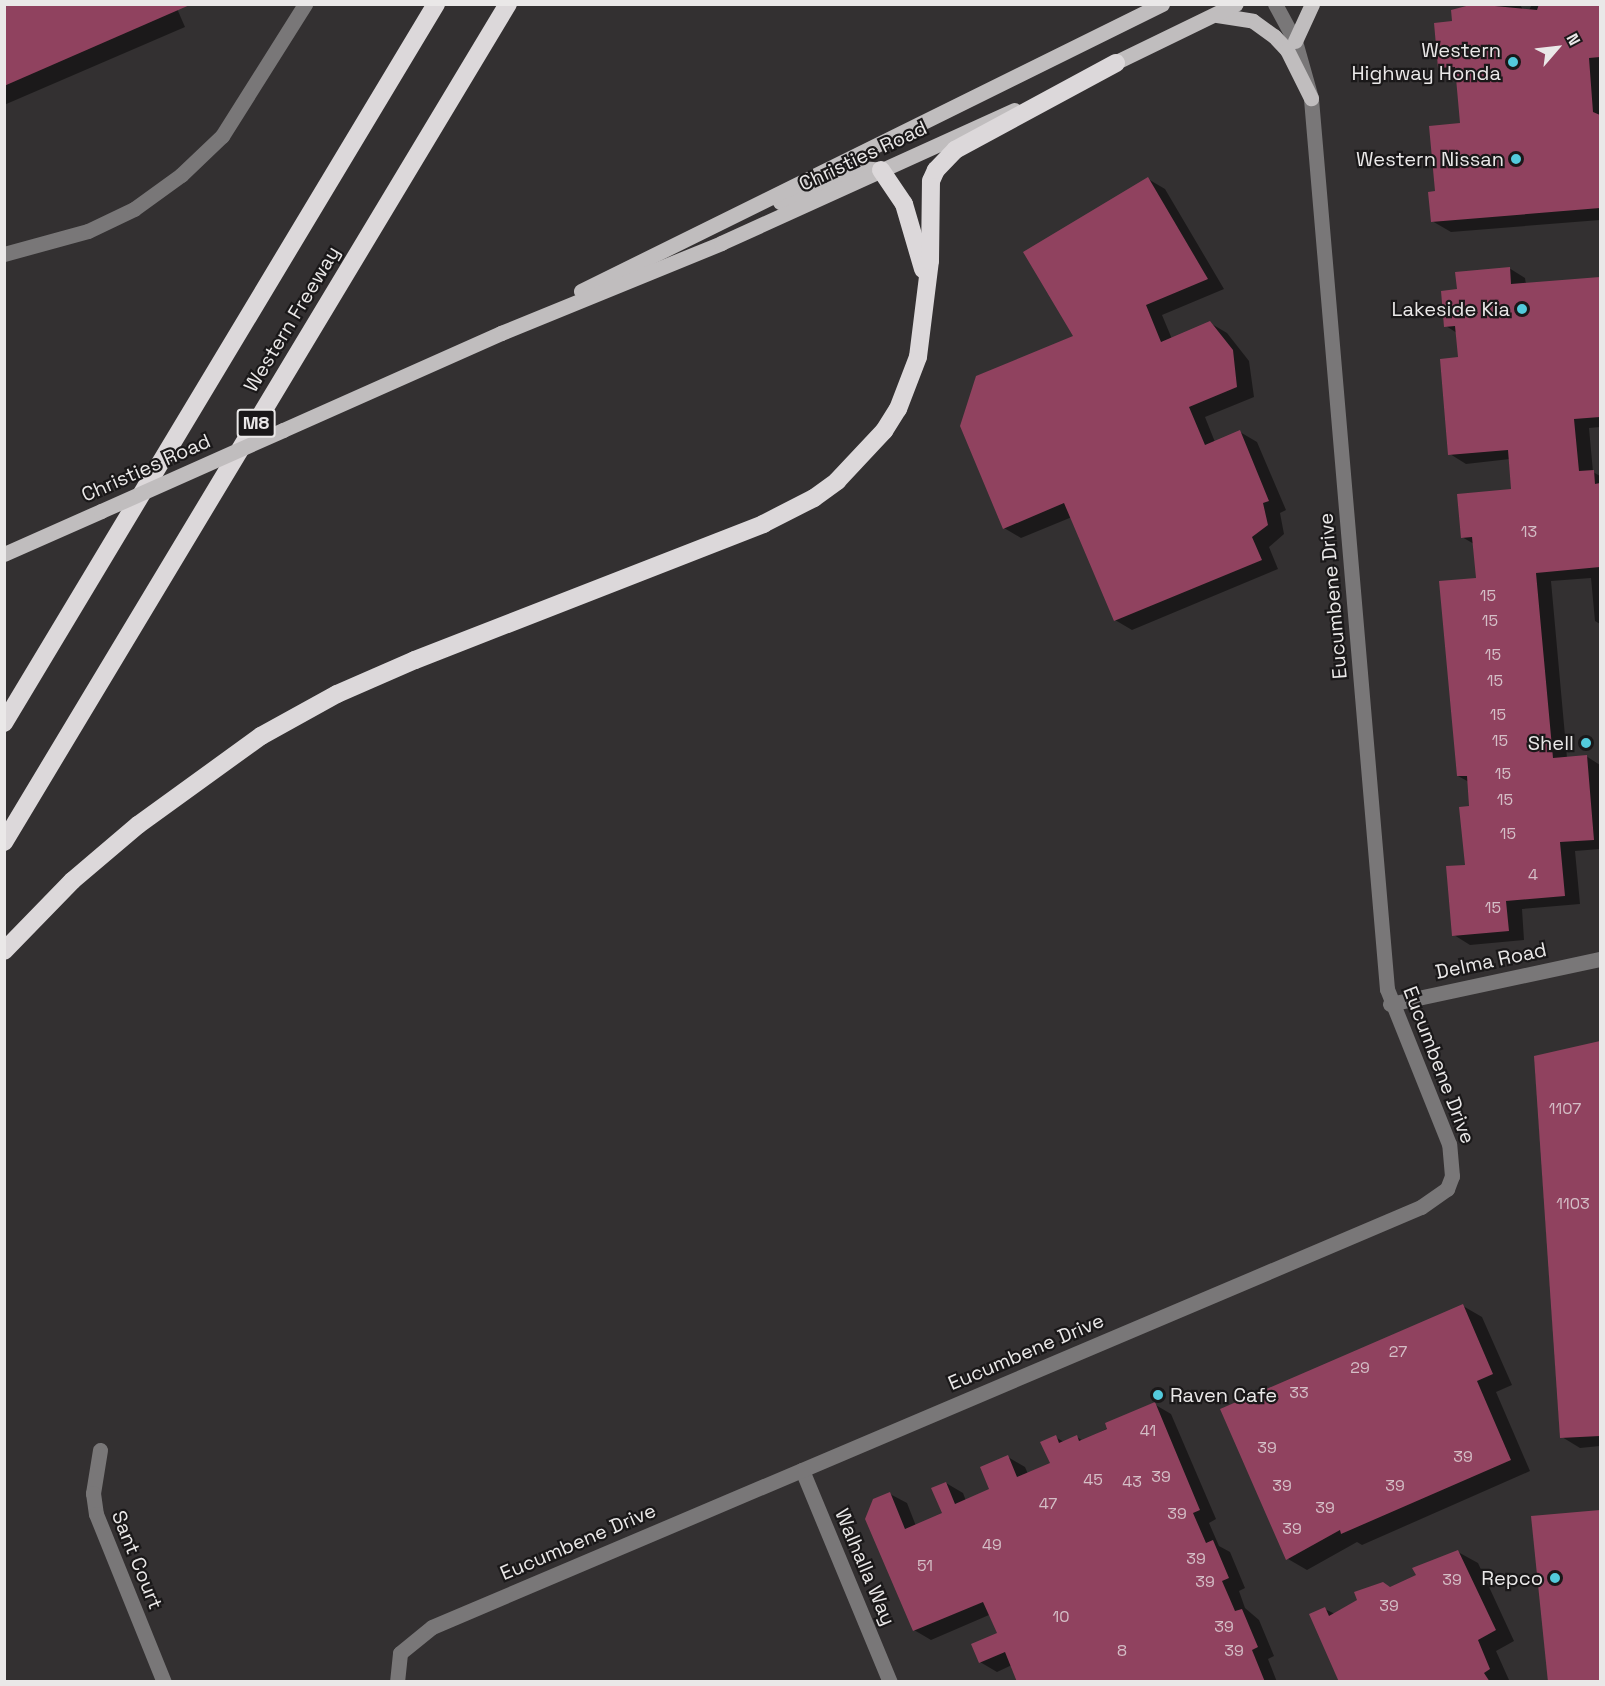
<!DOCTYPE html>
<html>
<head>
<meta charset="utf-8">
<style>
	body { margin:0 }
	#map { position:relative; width:1605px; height:1686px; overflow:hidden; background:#333031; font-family:"Space Grotesk",sans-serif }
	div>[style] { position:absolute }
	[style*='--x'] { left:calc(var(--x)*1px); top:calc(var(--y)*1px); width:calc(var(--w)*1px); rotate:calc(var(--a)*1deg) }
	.shadow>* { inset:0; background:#0007 }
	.building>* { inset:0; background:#90425f }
	.minor>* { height:15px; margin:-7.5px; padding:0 7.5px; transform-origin:7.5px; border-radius:7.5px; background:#797778 }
	.major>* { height:15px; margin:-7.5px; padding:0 7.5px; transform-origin:7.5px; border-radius:7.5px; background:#c0bdbe }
	.highway>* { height:18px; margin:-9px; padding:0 9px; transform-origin:9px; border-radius:9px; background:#dcd8da }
	.major-bridge>* { height:15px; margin:-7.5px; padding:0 7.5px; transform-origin:7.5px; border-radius:7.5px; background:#c0bdbe }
	.dots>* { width:16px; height:16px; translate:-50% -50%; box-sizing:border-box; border:3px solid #1a1819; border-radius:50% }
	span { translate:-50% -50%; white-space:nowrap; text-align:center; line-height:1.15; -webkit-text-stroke:4.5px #1a1819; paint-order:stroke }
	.number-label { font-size:16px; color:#d4bec6 }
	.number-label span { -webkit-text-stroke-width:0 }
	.shield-label span { padding:2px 4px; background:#1a1819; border:2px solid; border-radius:4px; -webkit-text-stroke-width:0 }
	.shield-label { font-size:18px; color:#eae8e8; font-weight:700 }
	.poi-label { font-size:20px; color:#eae8e8 }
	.right { translate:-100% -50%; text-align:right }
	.left { translate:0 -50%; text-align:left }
	.street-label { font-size:20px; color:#eae8e8 }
	.frame { position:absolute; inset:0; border:6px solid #eae8e8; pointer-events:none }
	.north { position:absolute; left:1527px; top:18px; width:60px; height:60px; -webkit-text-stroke:4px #1a1819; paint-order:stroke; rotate:62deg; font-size:16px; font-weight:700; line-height:24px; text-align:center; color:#eae8e8 }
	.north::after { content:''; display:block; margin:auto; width:21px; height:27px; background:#eae8e8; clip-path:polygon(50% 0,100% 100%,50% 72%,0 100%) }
</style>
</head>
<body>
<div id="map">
	<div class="shadow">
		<i style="clip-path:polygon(4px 4px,175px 4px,185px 27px,4px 105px)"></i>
		<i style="clip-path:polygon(1477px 4px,1520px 4px,1526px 17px,1532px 4px,1600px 4px,1600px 220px,1451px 232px,1432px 221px,1436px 193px,1462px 125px,1458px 78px,1439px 67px,1453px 23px)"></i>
		<i style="clip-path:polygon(1148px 179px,1165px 189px,1224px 289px,1162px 315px,1172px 339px,1210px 323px,1227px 333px,1249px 361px,1254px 397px,1205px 417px,1215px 442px,1240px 432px,1257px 442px,1286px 510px,1280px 513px,1284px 534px,1269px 547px,1278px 569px,1132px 630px,1115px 620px,1072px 517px,1021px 538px,1004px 528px,1075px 337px)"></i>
		<i style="clip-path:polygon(1509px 268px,1525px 278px,1526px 285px,1600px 278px,1600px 427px,1589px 428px,1593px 472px,1600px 476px,1600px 624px,1595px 621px,1591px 578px,1551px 581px,1567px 758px,1586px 756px,1600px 765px,1600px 849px,1575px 851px,1580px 904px,1522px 909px,1524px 940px,1470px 945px,1454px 935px,1467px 866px,1471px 807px,1469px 782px,1458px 776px,1478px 579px,1474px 544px,1462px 537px,1513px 490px,1510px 459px,1466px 464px,1450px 454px,1459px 359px,1457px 333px,1446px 326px,1459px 291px)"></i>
		<i style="clip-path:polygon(1600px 1042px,1600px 1446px,1580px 1448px,1562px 1437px,1536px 1057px)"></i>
		<i style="clip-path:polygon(1463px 1306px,1482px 1317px,1512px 1385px,1496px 1392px,1530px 1471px,1362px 1545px,1357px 1542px,1307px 1570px,1288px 1559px)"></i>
		<i style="clip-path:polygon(1154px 1404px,1171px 1414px,1216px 1519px,1209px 1523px,1219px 1546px,1230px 1552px,1245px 1588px,1239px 1591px,1245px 1608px,1259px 1620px,1274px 1656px,1268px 1659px,1277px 1682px,1019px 1682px,1012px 1665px,997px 1672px,980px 1662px,999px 1634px,989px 1615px,931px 1640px,914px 1630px,890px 1494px,907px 1503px,916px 1526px,944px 1514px,946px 1483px,963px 1493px,966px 1501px,991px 1490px,1008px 1457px,1025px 1467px,1028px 1474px,1052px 1464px,1055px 1437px,1064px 1442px,1077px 1437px,1083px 1441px)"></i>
		<i style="clip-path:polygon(1600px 1512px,1600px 1682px,1549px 1682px,1533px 1517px)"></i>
		<i style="clip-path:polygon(1458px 1552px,1478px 1563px,1514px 1641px,1496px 1651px,1509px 1680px,1341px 1682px,1325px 1609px,1335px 1614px,1418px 1575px)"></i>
	</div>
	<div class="building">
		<i style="clip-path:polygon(4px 4px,192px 4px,4px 86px)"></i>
		<i style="clip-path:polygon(1474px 4px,1537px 10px,1539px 4px,1600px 4px,1600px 57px,1589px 58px,1593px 112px,1600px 115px,1600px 208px,1431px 222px,1428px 192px,1435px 191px,1429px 126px,1460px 123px,1455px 67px,1438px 68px,1434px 23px,1452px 21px,1451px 10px)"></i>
		<i style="clip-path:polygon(1148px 177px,1208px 279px,1146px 305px,1161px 342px,1210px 321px,1233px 350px,1237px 387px,1189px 407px,1205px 445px,1240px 430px,1269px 501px,1263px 503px,1268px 525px,1252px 537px,1262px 560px,1114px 621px,1064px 503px,1003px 529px,960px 426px,976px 376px,1073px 336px,1023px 252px)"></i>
		<i style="clip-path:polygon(1510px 267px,1511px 284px,1600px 277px,1600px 417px,1574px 419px,1579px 471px,1594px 470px,1595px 484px,1600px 483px,1600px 567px,1536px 573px,1553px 758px,1587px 755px,1594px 840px,1560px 842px,1565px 896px,1506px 901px,1509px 931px,1452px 936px,1446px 866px,1465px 865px,1459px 807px,1469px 806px,1467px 776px,1457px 776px,1439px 581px,1476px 578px,1472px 537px,1461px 538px,1457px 494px,1511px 489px,1508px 450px,1448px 455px,1440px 359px,1458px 357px,1455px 326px,1444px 327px,1441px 291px,1457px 289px,1455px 272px)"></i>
		<i style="clip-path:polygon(1600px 1041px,1600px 1436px,1560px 1438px,1534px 1056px)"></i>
		<i style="clip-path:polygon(1463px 1304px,1493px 1374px,1477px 1381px,1511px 1460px,1341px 1534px,1340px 1530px,1286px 1560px,1220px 1409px)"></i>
		<i style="clip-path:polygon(1155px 1402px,1200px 1510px,1193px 1513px,1206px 1543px,1213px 1540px,1229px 1578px,1222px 1581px,1229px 1597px,1235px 1611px,1242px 1609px,1258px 1647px,1252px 1650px,1265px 1682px,1017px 1682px,1005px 1652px,979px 1663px,971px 1644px,997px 1633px,983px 1602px,913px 1631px,865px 1519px,873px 1499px,890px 1492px,905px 1529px,942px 1513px,931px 1488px,946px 1482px,955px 1504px,989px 1489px,980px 1467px,1008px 1455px,1017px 1477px,1050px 1463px,1040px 1442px,1056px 1435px,1059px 1443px,1077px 1435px,1079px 1441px,1107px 1429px,1105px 1423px)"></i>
		<i style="clip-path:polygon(1600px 1510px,1600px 1682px,1548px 1682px,1531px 1516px)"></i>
		<i style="clip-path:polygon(1458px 1550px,1496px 1630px,1478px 1640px,1490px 1669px,1484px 1673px,1490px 1682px,1339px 1682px,1309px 1614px,1325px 1607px,1329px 1616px,1357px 1600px,1354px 1592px,1383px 1582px,1390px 1587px,1416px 1575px,1412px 1568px)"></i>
	</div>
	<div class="minor">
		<i style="--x:4;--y:254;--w:87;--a:-15.3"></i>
		<i style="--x:88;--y:231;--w:51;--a:-25.6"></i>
		<i style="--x:134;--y:209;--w:58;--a:-35.9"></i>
		<i style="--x:181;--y:175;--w:57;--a:-43.6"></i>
		<i style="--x:222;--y:136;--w:156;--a:-57.8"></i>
		<i style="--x:1390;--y:1004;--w:215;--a:-12.1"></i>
		<i style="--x:100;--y:1450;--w:44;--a:99.2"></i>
		<i style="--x:93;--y:1493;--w:21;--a:82"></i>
		<i style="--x:96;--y:1514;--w:181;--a:68"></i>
		<i style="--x:802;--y:1470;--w:230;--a:67.5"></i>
		<i style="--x:397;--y:1682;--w:29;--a:-84"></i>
		<i style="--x:400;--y:1653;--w:41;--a:-39.1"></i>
		<i style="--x:432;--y:1627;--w:1074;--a:-23.01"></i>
		<i style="--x:1421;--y:1207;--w:32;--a:-35"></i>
		<i style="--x:1447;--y:1189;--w:14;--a:-69"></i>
		<i style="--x:1452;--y:1176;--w:32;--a:-95"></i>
		<i style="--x:1449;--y:1144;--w:167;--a:-111.8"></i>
		<i style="--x:1387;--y:989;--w:894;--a:-94.88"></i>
		<i style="--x:1311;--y:98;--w:59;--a:-105.7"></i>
		<i style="--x:1295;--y:41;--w:42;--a:-118.4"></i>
	</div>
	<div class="major">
		<i style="--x:1217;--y:15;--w:36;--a:9"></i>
		<i style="--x:1253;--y:21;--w:26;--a:36"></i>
		<i style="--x:1274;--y:36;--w:19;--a:47"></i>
		<i style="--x:1287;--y:50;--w:54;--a:63.4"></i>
		<i style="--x:1295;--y:41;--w:41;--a:-65.3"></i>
		<i style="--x:1106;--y:67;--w:144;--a:-25.9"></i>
		<i style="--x:780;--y:202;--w:87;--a:-23"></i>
		<i style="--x:860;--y:168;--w:21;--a:5"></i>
		<i style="--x:581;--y:291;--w:648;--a:-26.29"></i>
		<i style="--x:283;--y:430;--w:239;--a:-24"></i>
		<i style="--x:501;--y:333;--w:238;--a:-22.2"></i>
		<i style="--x:721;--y:243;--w:322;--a:-24.4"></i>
		<i style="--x:4;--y:554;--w:106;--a:-23.9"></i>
	</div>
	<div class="highway">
		<i style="--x:881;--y:170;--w:41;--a:55.9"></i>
		<i style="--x:904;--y:204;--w:68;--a:73.7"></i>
		<i style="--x:4;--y:723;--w:839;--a:-59"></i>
		<i style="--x:4;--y:842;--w:978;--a:-58.98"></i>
		<i style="--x:4;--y:951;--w:98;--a:-45.8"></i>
		<i style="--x:72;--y:881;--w:87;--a:-40.3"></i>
		<i style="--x:138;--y:825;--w:152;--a:-35.9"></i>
		<i style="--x:261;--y:736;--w:87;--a:-28.9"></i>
		<i style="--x:337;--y:694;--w:85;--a:-23.6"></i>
		<i style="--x:415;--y:660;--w:374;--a:-21.3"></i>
		<i style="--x:763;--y:524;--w:57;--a:-27"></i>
		<i style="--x:814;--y:498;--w:29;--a:-36"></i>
		<i style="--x:837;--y:481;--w:69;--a:-46.8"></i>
		<i style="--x:884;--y:431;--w:26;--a:-58"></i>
		<i style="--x:898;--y:409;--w:56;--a:-69"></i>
		<i style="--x:918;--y:357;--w:97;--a:-82.9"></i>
		<i style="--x:930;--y:261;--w:80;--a:-89.3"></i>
		<i style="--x:931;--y:181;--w:12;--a:-66"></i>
		<i style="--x:936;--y:170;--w:28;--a:-46"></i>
		<i style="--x:955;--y:150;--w:183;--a:-28.4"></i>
	</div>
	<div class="major-bridge">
		<i style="--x:101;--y:511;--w:199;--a:-24"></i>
	</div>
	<div class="dots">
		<i style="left:1513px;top:62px;background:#53cadc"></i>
		<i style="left:1516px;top:159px;background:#53cadc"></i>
		<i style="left:1522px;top:309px;background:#53cadc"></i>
		<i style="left:1586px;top:743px;background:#53cadc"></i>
		<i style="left:1158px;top:1395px;background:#53cadc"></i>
		<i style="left:1555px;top:1578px;background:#53cadc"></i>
	</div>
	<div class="number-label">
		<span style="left:1529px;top:532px">13</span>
		<span style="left:1488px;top:596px">15</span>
		<span style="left:1490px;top:621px">15</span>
		<span style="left:1493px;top:655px">15</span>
		<span style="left:1495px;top:681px">15</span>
		<span style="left:1498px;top:715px">15</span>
		<span style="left:1500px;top:741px">15</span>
		<span style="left:1503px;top:774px">15</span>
		<span style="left:1505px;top:800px">15</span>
		<span style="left:1508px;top:834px">15</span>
		<span style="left:1533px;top:875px">4</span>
		<span style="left:1493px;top:908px">15</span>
		<span style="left:1565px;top:1109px">1107</span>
		<span style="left:1573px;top:1204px">1103</span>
		<span style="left:1398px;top:1352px">27</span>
		<span style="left:1360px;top:1368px">29</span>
		<span style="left:1299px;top:1393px">33</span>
		<span style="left:1148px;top:1431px">41</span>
		<span style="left:1267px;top:1448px">39</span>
		<span style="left:1463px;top:1457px">39</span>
		<span style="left:1161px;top:1477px">39</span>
		<span style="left:1093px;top:1480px">45</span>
		<span style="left:1132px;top:1482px">43</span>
		<span style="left:1282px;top:1486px">39</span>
		<span style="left:1395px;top:1486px">39</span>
		<span style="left:1048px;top:1504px">47</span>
		<span style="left:1325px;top:1508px">39</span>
		<span style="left:1177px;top:1514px">39</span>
		<span style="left:1292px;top:1529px">39</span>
		<span style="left:992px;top:1545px">49</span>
		<span style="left:1196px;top:1559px">39</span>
		<span style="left:925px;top:1566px">51</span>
		<span style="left:1452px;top:1580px">39</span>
		<span style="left:1205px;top:1582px">39</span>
		<span style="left:1389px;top:1606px">39</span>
		<span style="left:1061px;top:1617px">10</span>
		<span style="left:1224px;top:1627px">39</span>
		<span style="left:1122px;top:1651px">8</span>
		<span style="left:1234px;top:1651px">39</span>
	</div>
	<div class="shield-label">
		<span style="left:256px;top:423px">M8</span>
	</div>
	<div class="poi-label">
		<span class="right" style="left:1501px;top:62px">Western<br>Highway Honda</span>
		<span class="right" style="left:1504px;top:159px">Western Nissan</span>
		<span class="right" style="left:1510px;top:309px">Lakeside Kia</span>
		<span class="right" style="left:1574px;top:743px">Shell</span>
		<span class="left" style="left:1170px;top:1395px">Raven Cafe</span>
		<span class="right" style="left:1543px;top:1578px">Repco</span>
	</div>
	<div class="street-label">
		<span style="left:863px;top:156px;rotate:-25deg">Christies Road</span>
		<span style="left:292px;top:319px;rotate:-59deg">Western Freeway</span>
		<span style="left:146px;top:468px;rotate:-24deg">Christies Road</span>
		<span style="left:1333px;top:596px;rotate:-95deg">Eucumbene Drive</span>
		<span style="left:1491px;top:961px;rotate:-12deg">Delma Road</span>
		<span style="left:1439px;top:1065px;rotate:69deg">Eucumbene Drive</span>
		<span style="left:1026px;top:1352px;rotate:-23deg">Eucumbene Drive</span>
		<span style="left:578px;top:1542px;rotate:-23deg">Eucumbene Drive</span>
		<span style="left:137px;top:1560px;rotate:68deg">Sant Court</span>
		<span style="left:865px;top:1567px;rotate:67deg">Walhalla Way</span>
	</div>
	<div class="frame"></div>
	<div class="north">N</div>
</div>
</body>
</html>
